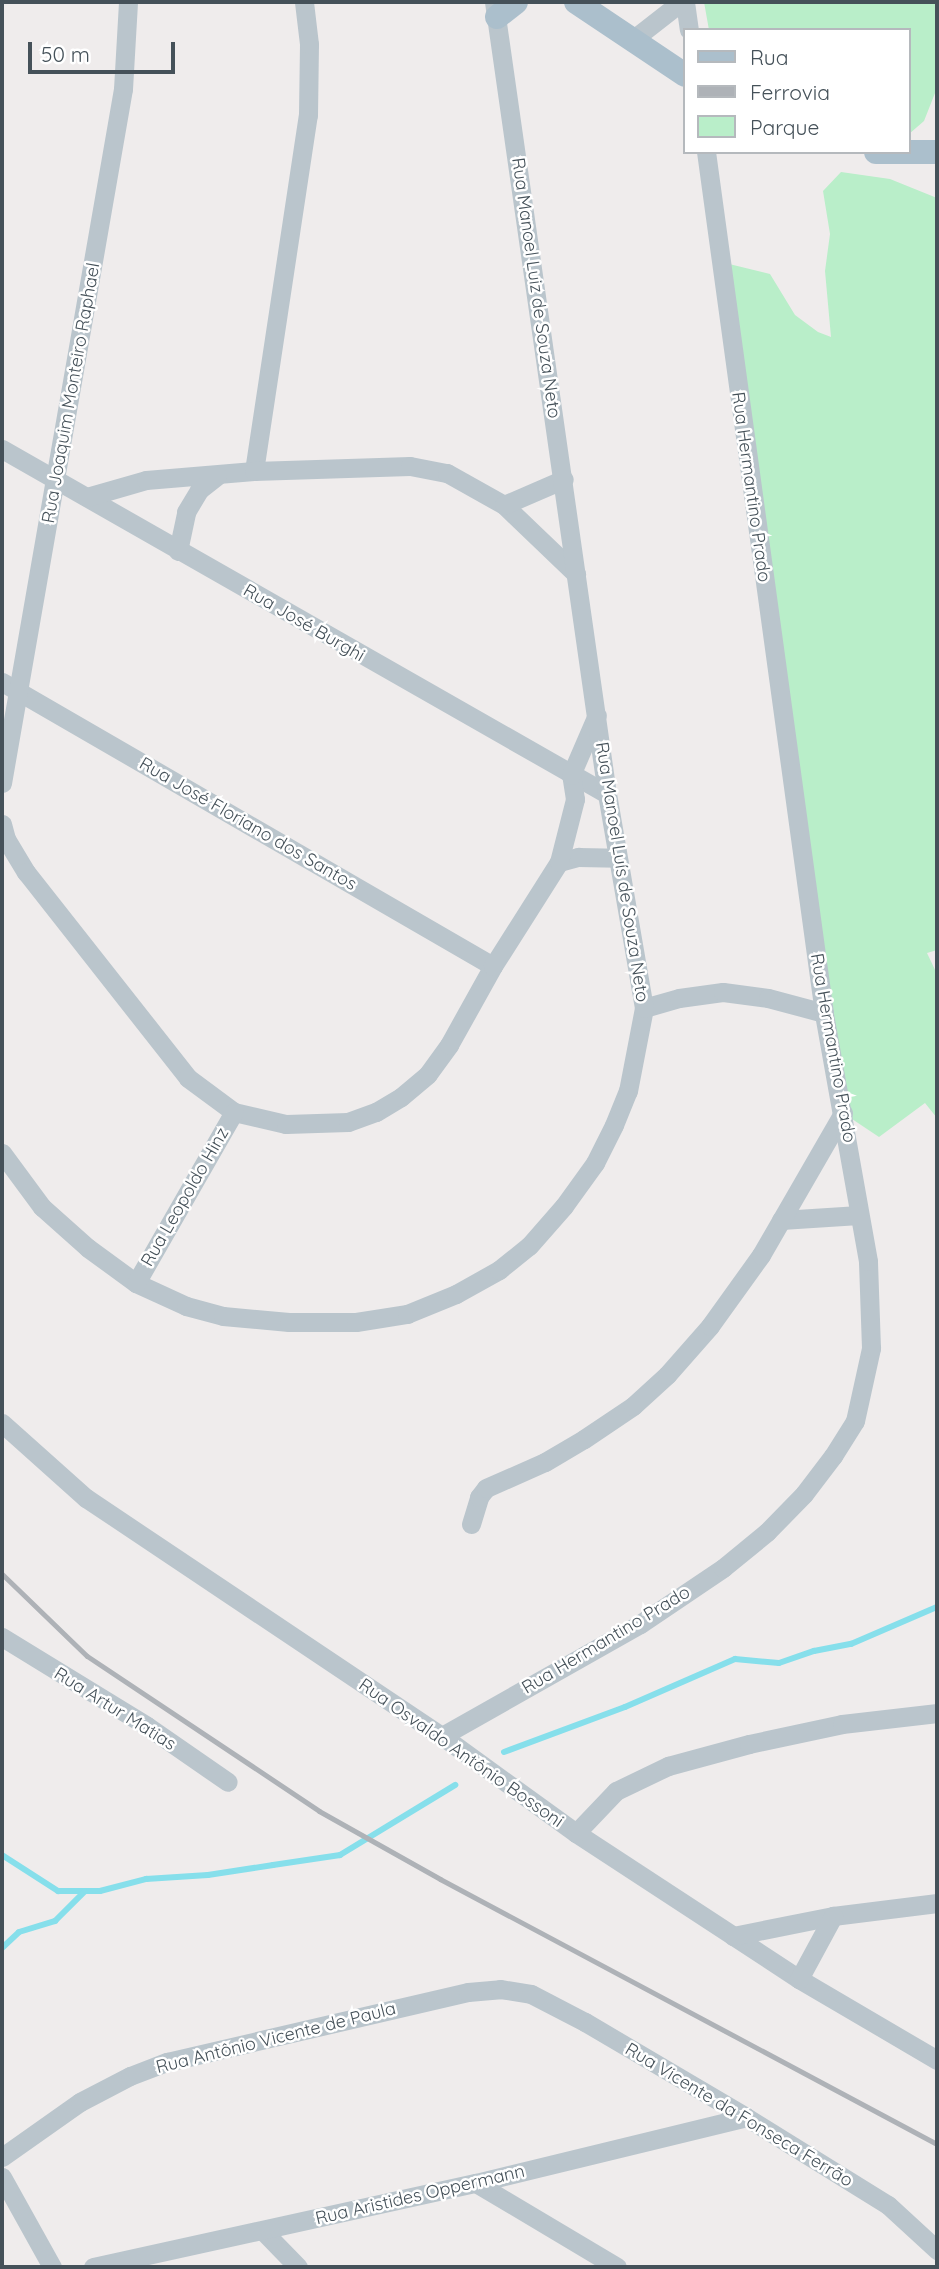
<!DOCTYPE html>
<html>
<head>
<meta charset="utf-8">
<style>
	body { margin:0 }
	#map { position:relative; width:939px; height:2269px; overflow:hidden; background:#efecec; font-family:Quicksand,sans-serif }
	div>[style] { position:absolute }
	[style*='--x'] { left:calc(var(--x)*1px); top:calc(var(--y)*1px); width:calc(var(--w)*1px); rotate:calc(var(--a)*1deg) }
	.green>* { inset:0; background:#b9eec9 }
	.stream>* { height:6px; margin:-3px; padding:0 3px; transform-origin:3px; border-radius:3px; background:#86dfeb }
	.minor>* { height:19px; margin:-9.5px; padding:0 9.5px; transform-origin:9.5px; border-radius:9.5px; background:#bac5cc }
	.major>* { height:24px; margin:-12px; padding:0 12px; transform-origin:12px; border-radius:12px; background:#abbfcc }
	.rail>* { height:5px; margin:-2.5px; padding:0 2.5px; transform-origin:2.5px; border-radius:2.5px; background:#aeb2b7 }
	span { translate:-50% -50%; white-space:nowrap; text-align:center; line-height:1.15; -webkit-text-stroke:5px #fff; paint-order:stroke }
	.street-label { font-size:18px; color:#455159 }
	.frame { position:absolute; inset:0; border:4px solid #455159; pointer-events:none }
	.legend { position:absolute; left:683px; top:28px; width:228px; height:126px; box-sizing:border-box; background:#fff; border:2px solid #b5b9bd; margin:0; padding:9px 12px; list-style:none; font-size:21px; color:#455159 }
	.legend li { display:flex; align-items:center; gap:14px; height:35px }
	.legend b { width:35px; border:2px solid #b5b9bd }
	.scale { position:absolute; left:28px; top:42px; width:147px; height:32px; box-sizing:border-box; border:4px solid #455159; border-top:0; padding-left:9px; font-size:21px; line-height:24px; white-space:nowrap; color:#455159; -webkit-text-stroke:5px #fff; paint-order:stroke }
</style>
</head>
<body>
<div id="map">
	<div class="green">
		<i style="clip-path:polygon(704px 2px,937px 2px,937px 88px,924px 121px,909px 134px,909px 30px,709px 30px)"></i>
		<i style="clip-path:polygon(841px 172px,890px 179px,937px 198px,937px 950px,927px 953px,937px 974px,937px 1118px,925px 1103px,879px 1137px,843px 1113px,721px 262px,770px 274px,795px 315px,818px 332px,831px 337px,825px 271px,830px 234px,823px 191px)"></i>
	</div>
	<div class="stream">
		<i style="--x:504;--y:1752;--w:129;--a:-20.4"></i>
		<i style="--x:625;--y:1707;--w:120;--a:-23.6"></i>
		<i style="--x:735;--y:1659;--w:44;--a:5.2"></i>
		<i style="--x:779;--y:1663;--w:37;--a:-19"></i>
		<i style="--x:814;--y:1651;--w:38;--a:-11"></i>
		<i style="--x:851;--y:1644;--w:94;--a:-23.3"></i>
		<i style="--x:2;--y:1855;--w:67;--a:32.7"></i>
		<i style="--x:58;--y:1891;--w:42;--a:0"></i>
		<i style="--x:100;--y:1891;--w:48;--a:-14.6"></i>
		<i style="--x:146;--y:1879;--w:62;--a:-3.7"></i>
		<i style="--x:208;--y:1875;--w:66;--a:-8.7"></i>
		<i style="--x:273;--y:1865;--w:68;--a:-8.5"></i>
		<i style="--x:340;--y:1855;--w:135;--a:-31.3"></i>
		<i style="--x:2;--y:1948;--w:23;--a:-43"></i>
		<i style="--x:19;--y:1932;--w:38;--a:-17"></i>
		<i style="--x:55;--y:1921;--w:42;--a:-45"></i>
	</div>
	<div class="minor">
		<i style="--x:685;--y:2;--w:28;--a:82"></i>
		<i style="--x:631;--y:41;--w:63;--a:-38"></i>
		<i style="--x:2;--y:449;--w:696;--a:29.69"></i>
		<i style="--x:254;--y:471;--w:360;--a:-81.4"></i>
		<i style="--x:308;--y:115;--w:71;--a:-89.2"></i>
		<i style="--x:309;--y:44;--w:42;--a:-96.8"></i>
		<i style="--x:87;--y:497;--w:61;--a:-16.1"></i>
		<i style="--x:146;--y:480;--w:108;--a:-4.8"></i>
		<i style="--x:254;--y:471;--w:156;--a:-1.8"></i>
		<i style="--x:410;--y:466;--w:38;--a:11"></i>
		<i style="--x:447;--y:473;--w:65;--a:29.3"></i>
		<i style="--x:504;--y:505;--w:100;--a:43.8"></i>
		<i style="--x:504;--y:505;--w:65;--a:-23.4"></i>
		<i style="--x:178;--y:551;--w:40;--a:-78"></i>
		<i style="--x:186;--y:512;--w:26;--a:-59"></i>
		<i style="--x:199;--y:490;--w:23;--a:-38"></i>
		<i style="--x:2;--y:682;--w:567;--a:30.05"></i>
		<i style="--x:2;--y:783;--w:704;--a:-80.11"></i>
		<i style="--x:123;--y:89;--w:87;--a:-86.7"></i>
		<i style="--x:2;--y:824;--w:16;--a:75"></i>
		<i style="--x:6;--y:839;--w:39;--a:59"></i>
		<i style="--x:26;--y:872;--w:262;--a:51.8"></i>
		<i style="--x:188;--y:1078;--w:57;--a:36.5"></i>
		<i style="--x:234;--y:1112;--w:53;--a:13"></i>
		<i style="--x:286;--y:1124;--w:62;--a:-1.8"></i>
		<i style="--x:348;--y:1122;--w:30;--a:-20"></i>
		<i style="--x:376;--y:1112;--w:29;--a:-31"></i>
		<i style="--x:401;--y:1097;--w:35;--a:-40"></i>
		<i style="--x:428;--y:1074;--w:36;--a:-54"></i>
		<i style="--x:449;--y:1045;--w:90;--a:-60.9"></i>
		<i style="--x:493;--y:966;--w:123;--a:-57.6"></i>
		<i style="--x:559;--y:862;--w:20;--a:-15"></i>
		<i style="--x:578;--y:857;--w:39;--a:1"></i>
		<i style="--x:559;--y:862;--w:65;--a:-75.7"></i>
		<i style="--x:575;--y:799;--w:24;--a:-99"></i>
		<i style="--x:571;--y:775;--w:65;--a:-66.6"></i>
		<i style="--x:644;--y:1008;--w:36;--a:-16"></i>
		<i style="--x:679;--y:998;--w:44;--a:-7.8"></i>
		<i style="--x:723;--y:992;--w:45;--a:7.6"></i>
		<i style="--x:768;--y:998;--w:58;--a:15"></i>
		<i style="--x:2;--y:1153;--w:67;--a:53.5"></i>
		<i style="--x:42;--y:1207;--w:62;--a:41.7"></i>
		<i style="--x:88;--y:1248;--w:59;--a:36.1"></i>
		<i style="--x:136;--y:1283;--w:55;--a:24.7"></i>
		<i style="--x:186;--y:1306;--w:38;--a:15"></i>
		<i style="--x:223;--y:1316;--w:66;--a:5.2"></i>
		<i style="--x:289;--y:1322;--w:67;--a:0"></i>
		<i style="--x:356;--y:1322;--w:52;--a:-8.9"></i>
		<i style="--x:407;--y:1314;--w:53;--a:-22.2"></i>
		<i style="--x:456;--y:1294;--w:49;--a:-29.2"></i>
		<i style="--x:499;--y:1270;--w:38;--a:-39"></i>
		<i style="--x:529;--y:1246;--w:53;--a:-48.8"></i>
		<i style="--x:564;--y:1206;--w:53;--a:-54.2"></i>
		<i style="--x:595;--y:1163;--w:42;--a:-63.4"></i>
		<i style="--x:614;--y:1125;--w:37;--a:-68"></i>
		<i style="--x:628;--y:1091;--w:85;--a:-79.1"></i>
		<i style="--x:644;--y:1008;--w:217;--a:-99.8"></i>
		<i style="--x:607;--y:794;--w:800;--a:-98.12"></i>
		<i style="--x:781;--y:1220;--w:78;--a:-3.7"></i>
		<i style="--x:136;--y:1283;--w:197;--a:-60.2"></i>
		<i style="--x:2;--y:1423;--w:113;--a:41.8"></i>
		<i style="--x:86;--y:1498;--w:428;--a:33.8"></i>
		<i style="--x:442;--y:1736;--w:165;--a:35.9"></i>
		<i style="--x:576;--y:1833;--w:267;--a:33.2"></i>
		<i style="--x:799;--y:1979;--w:160;--a:30.4"></i>
		<i style="--x:471;--y:1524;--w:28;--a:-73"></i>
		<i style="--x:479;--y:1497;--w:11;--a:-52"></i>
		<i style="--x:486;--y:1488;--w:64;--a:-23.8"></i>
		<i style="--x:545;--y:1462;--w:45;--a:-30.5"></i>
		<i style="--x:584;--y:1439;--w:59;--a:-34"></i>
		<i style="--x:633;--y:1406;--w:46;--a:-42.4"></i>
		<i style="--x:667;--y:1375;--w:65;--a:-48.7"></i>
		<i style="--x:710;--y:1326;--w:87;--a:-54.3"></i>
		<i style="--x:761;--y:1255;--w:164;--a:-60"></i>
		<i style="--x:2;--y:1637;--w:170;--a:31.5"></i>
		<i style="--x:147;--y:1726;--w:98;--a:34.7"></i>
		<i style="--x:442;--y:1736;--w:227;--a:-29.5"></i>
		<i style="--x:640;--y:1624;--w:100;--a:-34"></i>
		<i style="--x:723;--y:1568;--w:57;--a:-39.3"></i>
		<i style="--x:767;--y:1532;--w:53;--a:-45.8"></i>
		<i style="--x:804;--y:1494;--w:48;--a:-52.7"></i>
		<i style="--x:833;--y:1456;--w:41;--a:-57.8"></i>
		<i style="--x:855;--y:1421;--w:75;--a:-77.6"></i>
		<i style="--x:871;--y:1348;--w:87;--a:-92"></i>
		<i style="--x:868;--y:1261;--w:252;--a:-100.1"></i>
		<i style="--x:824;--y:1013;--w:869;--a:-97.8"></i>
		<i style="--x:576;--y:1833;--w:58;--a:-46.4"></i>
		<i style="--x:616;--y:1791;--w:58;--a:-25.7"></i>
		<i style="--x:668;--y:1766;--w:84;--a:-15.2"></i>
		<i style="--x:749;--y:1744;--w:95;--a:-12.1"></i>
		<i style="--x:842;--y:1724;--w:96;--a:-6.6"></i>
		<i style="--x:733;--y:1936;--w:102;--a:-11.3"></i>
		<i style="--x:833;--y:1916;--w:105;--a:-7.1"></i>
		<i style="--x:799;--y:1979;--w:72;--a:-61.6"></i>
		<i style="--x:2;--y:2157;--w:95;--a:-35.2"></i>
		<i style="--x:80;--y:2102;--w:56;--a:-27.5"></i>
		<i style="--x:130;--y:2076;--w:40;--a:-21"></i>
		<i style="--x:167;--y:2062;--w:309;--a:-13.1"></i>
		<i style="--x:468;--y:1992;--w:32;--a:-5"></i>
		<i style="--x:500;--y:1989;--w:31;--a:9"></i>
		<i style="--x:531;--y:1994;--w:61;--a:27.4"></i>
		<i style="--x:585;--y:2022;--w:187;--a:30.5"></i>
		<i style="--x:746;--y:2117;--w:167;--a:31.8"></i>
		<i style="--x:888;--y:2205;--w:67;--a:42.6"></i>
		<i style="--x:2;--y:2177;--w:103;--a:60.9"></i>
		<i style="--x:476;--y:2183;--w:164;--a:30.8"></i>
		<i style="--x:263;--y:2231;--w:50;--a:45.8"></i>
		<i style="--x:93;--y:2267;--w:392;--a:-12.4"></i>
		<i style="--x:476;--y:2183;--w:278;--a:-13.7"></i>
	</div>
	<div class="major">
		<i style="--x:576;--y:2;--w:131;--a:33.8"></i>
		<i style="--x:497;--y:17;--w:24;--a:-38"></i>
		<i style="--x:876;--y:152;--w:61;--a:0"></i>
	</div>
	<div class="rail">
		<i style="--x:2;--y:1574;--w:118;--a:44"></i>
		<i style="--x:87;--y:1656;--w:279;--a:33.7"></i>
		<i style="--x:319;--y:1811;--w:139;--a:29.3"></i>
		<i style="--x:440;--y:1879;--w:563;--a:28.07"></i>
	</div>
	<div class="street-label">
		<span style="left:536px;top:288px;rotate:82deg">Rua Manoel Luiz de Souza Neto</span>
		<span style="left:71px;top:393px;rotate:-80deg">Rua Joaquim Monteiro Raphael</span>
		<span style="left:751px;top:487px;rotate:82deg">Rua Hermantino Prado</span>
		<span style="left:304px;top:623px;rotate:30deg">Rua José Burghi</span>
		<span style="left:248px;top:824px;rotate:30deg">Rua José Floriano dos Santos</span>
		<span style="left:622px;top:872px;rotate:81deg">Rua Manoel Luís de Souza Neto</span>
		<span style="left:833px;top:1048px;rotate:80deg">Rua Hermantino Prado</span>
		<span style="left:185px;top:1197px;rotate:-60deg">Rua Leopoldo Hinz</span>
		<span style="left:606px;top:1640px;rotate:-31deg">Rua Hermantino Prado</span>
		<span style="left:115px;top:1709px;rotate:32deg">Rua Artur Matias</span>
		<span style="left:461px;top:1753px;rotate:35deg">Rua Osvaldo Antônio Bossoni</span>
		<span style="left:276px;top:2038px;rotate:-14deg">Rua Antônio Vicente de Paula</span>
		<span style="left:739px;top:2115px;rotate:31deg">Rua Vicente da Fonseca Ferrão</span>
		<span style="left:420px;top:2195px;rotate:-13deg">Rua Aristides Oppermann</span>
	</div>
	<div class="frame"></div>
	<ul class="legend">
	<li><b style="height:9px;background:#abbfcc"></b>Rua</li>
	<li><b style="height:9px;background:#aeb2b7"></b>Ferrovia</li>
	<li><b style="height:19px;background:#b9eec9"></b>Parque</li>
	</ul>
	<div class="scale">50 m</div>
</div>
</body>
</html>
